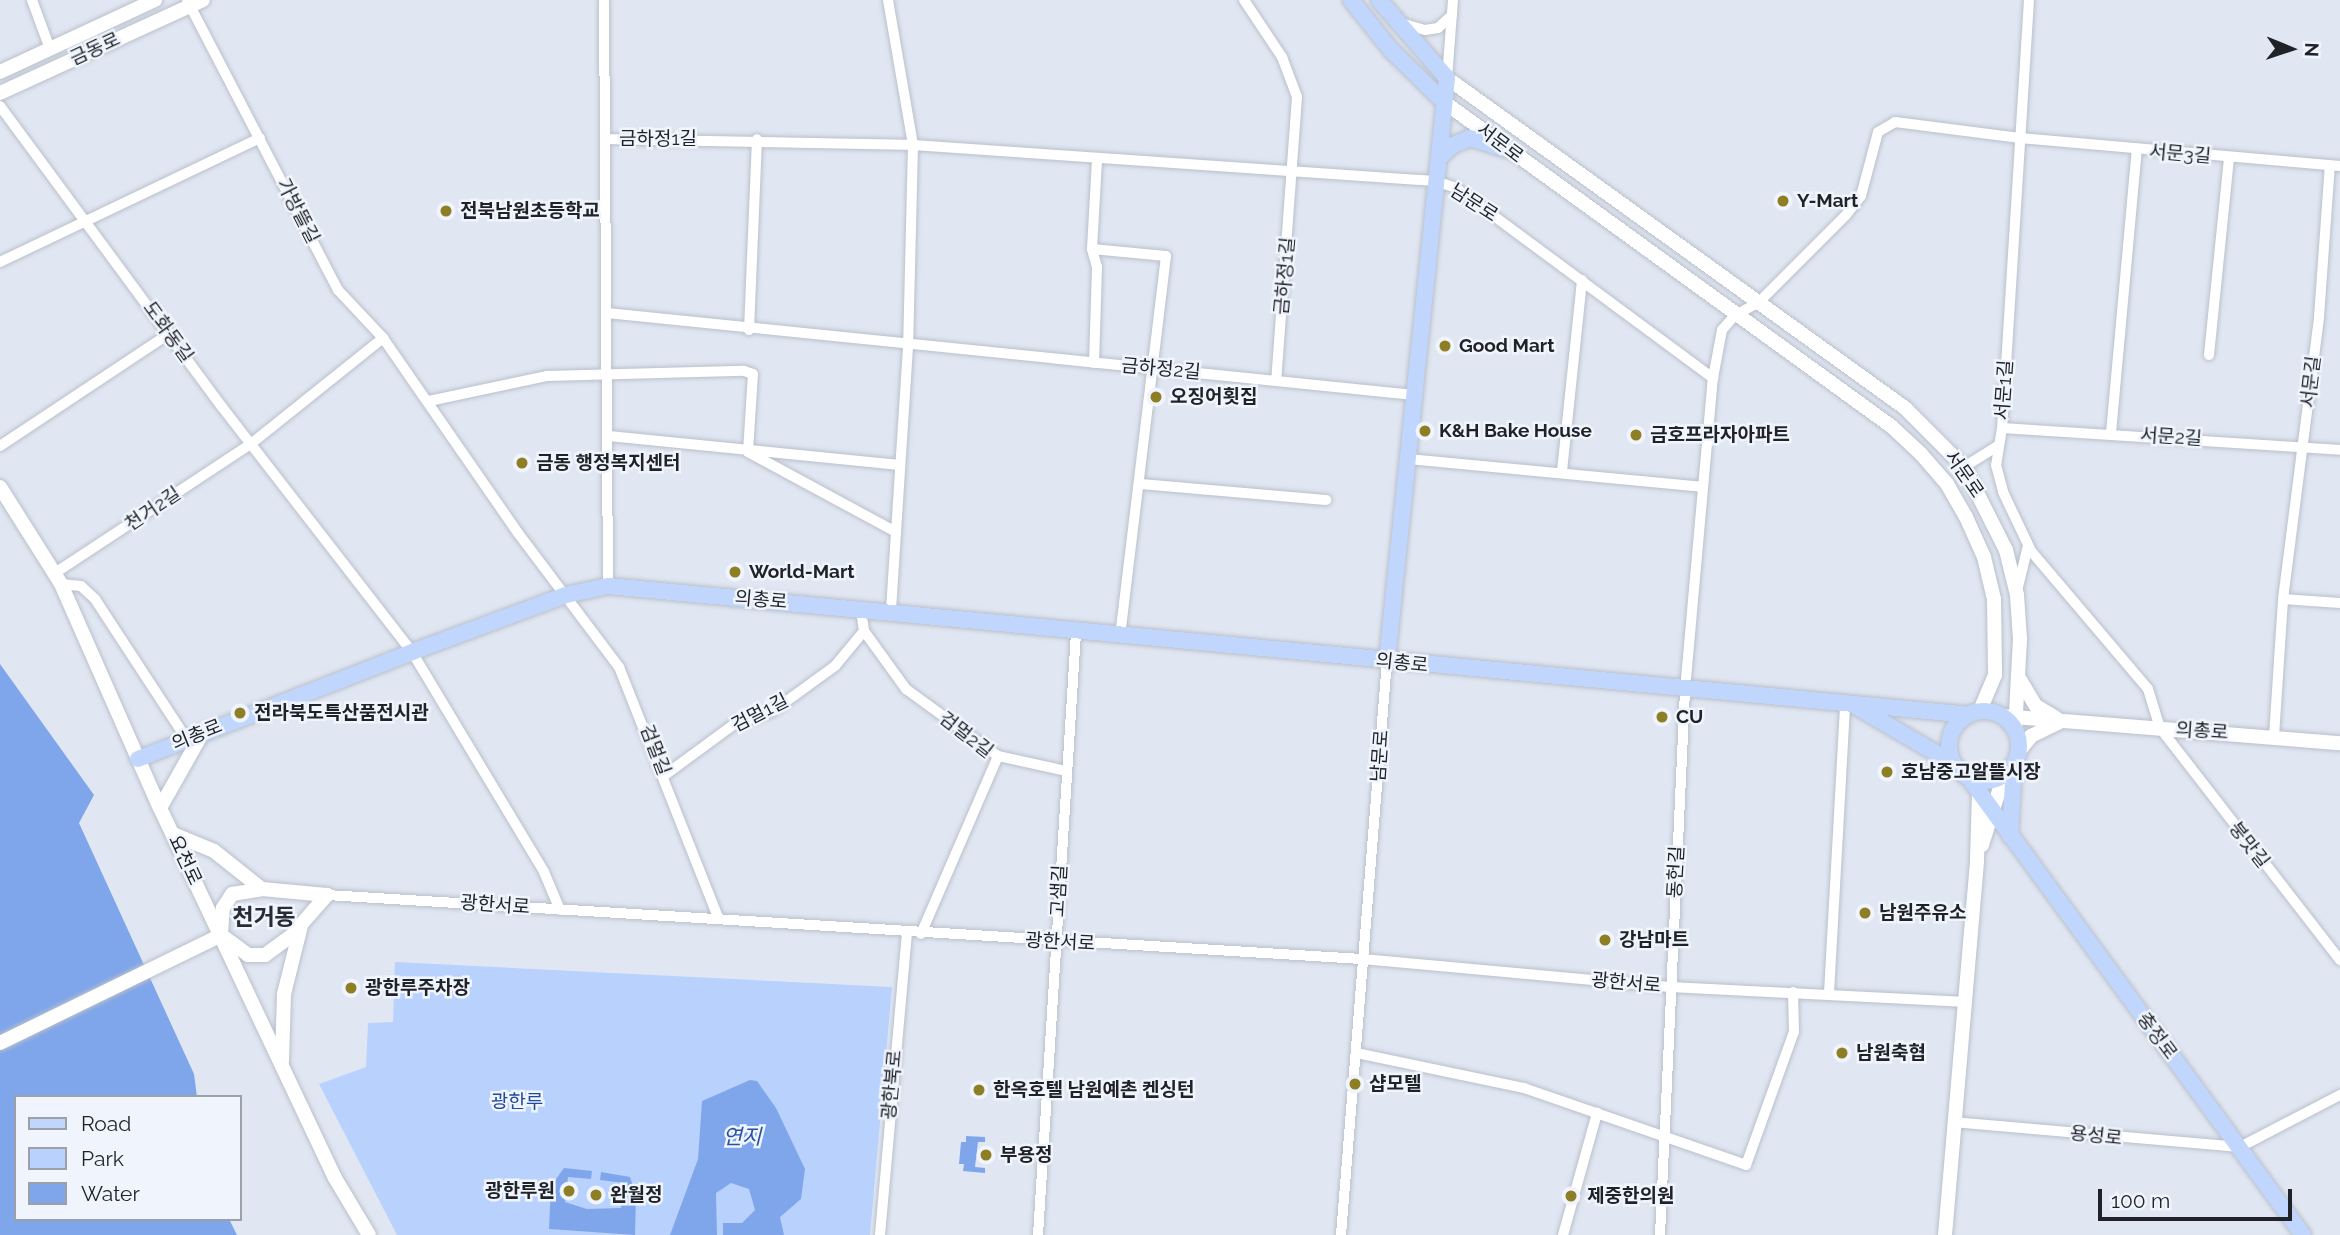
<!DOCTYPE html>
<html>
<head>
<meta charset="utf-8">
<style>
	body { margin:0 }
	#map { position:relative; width:2340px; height:1235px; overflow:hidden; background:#e1e7f2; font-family:Raleway,"Noto Sans KR",sans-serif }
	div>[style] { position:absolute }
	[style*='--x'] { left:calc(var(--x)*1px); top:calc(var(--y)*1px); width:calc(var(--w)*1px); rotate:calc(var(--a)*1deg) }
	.green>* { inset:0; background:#b9d2fd }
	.water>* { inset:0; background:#7fa6ea }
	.roads { filter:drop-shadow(0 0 2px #bac0cb) drop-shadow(0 0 2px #bac0cb) }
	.street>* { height:10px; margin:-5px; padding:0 5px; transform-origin:5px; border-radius:5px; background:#fff }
	.secondary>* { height:14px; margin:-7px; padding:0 7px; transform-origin:7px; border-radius:7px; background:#fff }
	.primary>* { height:16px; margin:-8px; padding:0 8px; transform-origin:8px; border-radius:8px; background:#c0d6fd }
	.primary>.ring { margin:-8px; padding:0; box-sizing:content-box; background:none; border:16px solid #c0d6fd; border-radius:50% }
	.dots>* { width:19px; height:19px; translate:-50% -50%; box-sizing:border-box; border:4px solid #eff4fd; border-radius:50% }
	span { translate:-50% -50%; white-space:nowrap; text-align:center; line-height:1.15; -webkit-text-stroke:5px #eff4fd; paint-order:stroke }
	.street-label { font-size:19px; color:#1f2226 }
	.poi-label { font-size:19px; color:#1f2226; font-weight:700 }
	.left { translate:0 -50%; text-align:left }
	.right { translate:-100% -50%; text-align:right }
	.park-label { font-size:19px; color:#204a9a }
	.water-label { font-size:21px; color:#2853a3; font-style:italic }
	.quarter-label { font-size:23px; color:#272c34; font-weight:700 }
	.legend { position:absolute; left:14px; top:1095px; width:228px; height:126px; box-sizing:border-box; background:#eff4fd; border:2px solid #9ca0a7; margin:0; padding:9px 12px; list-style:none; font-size:21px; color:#1f2226 }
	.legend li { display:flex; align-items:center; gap:14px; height:35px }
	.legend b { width:35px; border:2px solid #9ca0a7 }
	.north { position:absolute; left:2256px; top:14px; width:70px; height:70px; -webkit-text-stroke:5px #eff4fd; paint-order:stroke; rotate:92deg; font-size:19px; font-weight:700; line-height:28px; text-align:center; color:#1f2226 }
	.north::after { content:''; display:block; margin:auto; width:24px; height:32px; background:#1f2226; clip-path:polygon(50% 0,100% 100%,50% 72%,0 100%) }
	.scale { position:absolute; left:2098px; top:1189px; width:194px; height:32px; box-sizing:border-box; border:4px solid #1f2226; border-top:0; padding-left:9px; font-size:21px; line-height:24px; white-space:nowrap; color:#1f2226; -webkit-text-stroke:5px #eff4fd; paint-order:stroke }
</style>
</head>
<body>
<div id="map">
	<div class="green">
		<i style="clip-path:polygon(395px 962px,892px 987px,870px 1235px,397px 1235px,319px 1084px,366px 1067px,368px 1023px,393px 1022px)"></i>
	</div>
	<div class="water">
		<i style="clip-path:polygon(0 664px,94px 795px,79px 823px,194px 1074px,197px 1097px,16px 1097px,16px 1219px,229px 1219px,237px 1235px,0 1235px)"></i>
		<i style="clip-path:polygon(750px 1080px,757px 1081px,776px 1108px,805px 1169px,801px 1199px,780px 1217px,784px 1235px,723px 1235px,723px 1223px,742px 1223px,755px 1210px,749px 1189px,731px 1183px,716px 1193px,717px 1235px,670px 1235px,698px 1159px,702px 1101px)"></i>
		<i style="clip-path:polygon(966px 1136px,985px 1137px,985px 1142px,978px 1142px,975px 1167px,985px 1168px,985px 1173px,963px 1171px,964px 1164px,959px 1164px,961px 1142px,966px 1142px)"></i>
		<i style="clip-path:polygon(564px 1168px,592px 1171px,591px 1179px,568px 1177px,565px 1202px,587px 1209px,621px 1208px,624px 1183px,600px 1180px,601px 1172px,630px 1177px,636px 1195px,635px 1235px,549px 1229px,551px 1186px)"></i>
	</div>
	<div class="roads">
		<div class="street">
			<i style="--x:32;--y:0;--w:52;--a:69.8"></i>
			<i style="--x:187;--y:0;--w:327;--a:62.5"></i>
			<i style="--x:338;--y:290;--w:66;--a:46.8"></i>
			<i style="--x:383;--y:338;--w:237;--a:55.3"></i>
			<i style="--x:518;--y:533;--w:168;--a:53"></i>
			<i style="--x:619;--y:667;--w:271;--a:68.4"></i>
			<i style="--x:604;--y:0;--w:586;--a:89.61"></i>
			<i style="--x:888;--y:0;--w:147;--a:80.2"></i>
			<i style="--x:913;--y:145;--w:202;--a:91.4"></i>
			<i style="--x:908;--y:347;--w:266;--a:93.7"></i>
			<i style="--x:1244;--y:0;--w:69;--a:56.3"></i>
			<i style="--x:1282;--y:57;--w:43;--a:69.4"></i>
			<i style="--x:1297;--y:97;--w:284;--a:94.2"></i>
			<i style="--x:2029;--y:0;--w:429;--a:93.6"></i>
			<i style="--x:2002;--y:428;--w:37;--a:99"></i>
			<i style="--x:1996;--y:465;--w:28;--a:75"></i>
			<i style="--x:2003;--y:492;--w:65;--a:64.6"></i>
			<i style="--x:2031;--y:551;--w:181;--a:49.7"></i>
			<i style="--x:2148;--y:689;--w:41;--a:72.9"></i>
			<i style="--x:2160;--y:728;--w:294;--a:52.2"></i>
			<i style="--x:1404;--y:24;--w:22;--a:16"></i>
			<i style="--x:1425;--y:30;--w:13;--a:-9"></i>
			<i style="--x:1438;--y:28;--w:19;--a:-43"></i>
			<i style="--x:1447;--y:78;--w:78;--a:-85.6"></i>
			<i style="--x:0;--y:106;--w:374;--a:53.6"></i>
			<i style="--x:222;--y:407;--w:310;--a:52.2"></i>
			<i style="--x:412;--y:652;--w:257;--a:59"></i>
			<i style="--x:544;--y:872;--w:41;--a:67.2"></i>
			<i style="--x:607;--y:139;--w:306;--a:1.1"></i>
			<i style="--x:913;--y:145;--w:523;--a:3.95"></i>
			<i style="--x:1435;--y:181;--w:22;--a:18"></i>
			<i style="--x:1456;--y:188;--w:320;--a:36.5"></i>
			<i style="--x:1092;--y:249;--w:74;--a:5.4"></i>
			<i style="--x:1166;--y:256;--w:383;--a:96.9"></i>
			<i style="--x:0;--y:262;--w:288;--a:-25.5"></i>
			<i style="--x:607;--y:313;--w:811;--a:5.8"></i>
			<i style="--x:749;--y:330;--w:191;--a:-87.6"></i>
			<i style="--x:2209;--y:355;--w:198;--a:-84.2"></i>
			<i style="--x:1094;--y:363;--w:96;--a:-88.2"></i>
			<i style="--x:1097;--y:267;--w:19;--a:-106"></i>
			<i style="--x:1092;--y:249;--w:90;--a:-86.8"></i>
			<i style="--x:429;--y:401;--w:121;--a:-12"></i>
			<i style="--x:547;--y:376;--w:197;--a:-1.5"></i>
			<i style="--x:744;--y:371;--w:9;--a:18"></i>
			<i style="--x:753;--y:374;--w:78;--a:93.7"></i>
			<i style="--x:748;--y:452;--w:168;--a:28.4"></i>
			<i style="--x:2002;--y:428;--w:339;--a:3.7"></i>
			<i style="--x:2111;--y:433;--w:284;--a:-84.8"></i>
			<i style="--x:609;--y:436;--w:292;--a:5.7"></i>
			<i style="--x:0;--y:446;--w:204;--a:-33.6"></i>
			<i style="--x:1408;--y:459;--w:295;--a:5.4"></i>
			<i style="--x:1964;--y:467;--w:40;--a:-32"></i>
			<i style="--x:1562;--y:471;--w:192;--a:-84"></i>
			<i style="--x:1140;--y:484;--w:187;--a:4.9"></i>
			<i style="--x:55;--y:573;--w:236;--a:-33.4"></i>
			<i style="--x:252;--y:443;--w:168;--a:-38.7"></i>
			<i style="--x:61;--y:584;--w:20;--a:6"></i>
			<i style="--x:81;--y:586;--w:19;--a:43"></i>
			<i style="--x:95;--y:599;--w:166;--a:56.8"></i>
			<i style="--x:2017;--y:591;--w:46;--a:-76.3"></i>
			<i style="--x:2283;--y:599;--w:57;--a:4"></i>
			<i style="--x:864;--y:631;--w:72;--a:54.1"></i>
			<i style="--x:906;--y:689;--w:114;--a:36.1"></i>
			<i style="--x:998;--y:756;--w:70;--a:12.4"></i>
			<i style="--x:2274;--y:736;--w:137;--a:-86.2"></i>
			<i style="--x:2283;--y:599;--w:284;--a:-82.7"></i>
			<i style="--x:2319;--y:317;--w:152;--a:-85.9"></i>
			<i style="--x:665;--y:775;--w:84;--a:-36.3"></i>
			<i style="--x:733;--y:725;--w:42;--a:-19.3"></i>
			<i style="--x:773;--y:711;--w:77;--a:-36"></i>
			<i style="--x:835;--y:666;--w:45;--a:-50.4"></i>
			<i style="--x:864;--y:631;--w:21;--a:-98"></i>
			<i style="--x:327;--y:895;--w:1037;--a:3.54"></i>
			<i style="--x:1362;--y:959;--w:309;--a:5.2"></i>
			<i style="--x:1670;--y:987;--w:292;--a:2.9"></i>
			<i style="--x:921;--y:934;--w:194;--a:-66.6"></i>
			<i style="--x:1829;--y:993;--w:288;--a:-86.8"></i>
			<i style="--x:1356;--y:1053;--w:172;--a:11.8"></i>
			<i style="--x:1524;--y:1088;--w:235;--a:19.1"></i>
			<i style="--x:1746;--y:1165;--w:141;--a:-70.2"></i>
			<i style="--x:1794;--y:1032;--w:40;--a:-91.4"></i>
			<i style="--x:1953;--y:1122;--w:288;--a:5"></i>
			<i style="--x:2240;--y:1147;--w:113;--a:-27.5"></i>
			<i style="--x:880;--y:1235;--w:303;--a:-84.9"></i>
			<i style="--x:1038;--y:1235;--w:604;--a:-86.39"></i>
			<i style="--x:1341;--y:1235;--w:576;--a:-85.42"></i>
			<i style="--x:1563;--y:1235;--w:127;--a:-74.4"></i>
			<i style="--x:1660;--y:1235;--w:546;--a:-87.37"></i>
			<i style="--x:1685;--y:690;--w:313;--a:-84.9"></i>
			<i style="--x:1713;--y:378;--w:49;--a:-79.4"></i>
			<i style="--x:1722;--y:330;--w:18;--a:-49"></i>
			<i style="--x:1734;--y:316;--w:29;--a:-29"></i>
			<i style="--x:1759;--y:302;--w:123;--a:-45"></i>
			<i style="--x:1846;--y:215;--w:24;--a:-52"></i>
			<i style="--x:1861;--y:196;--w:66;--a:-75.1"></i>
			<i style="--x:1878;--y:132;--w:20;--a:-30"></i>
			<i style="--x:1895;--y:122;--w:126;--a:7.3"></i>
			<i style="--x:2020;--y:138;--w:321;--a:5"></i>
		</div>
		<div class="secondary">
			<i style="--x:0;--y:72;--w:171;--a:-24.9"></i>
			<i style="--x:1447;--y:78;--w:565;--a:35.77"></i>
			<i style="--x:1905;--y:408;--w:83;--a:45"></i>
			<i style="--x:1964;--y:467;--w:93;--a:63.2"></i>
			<i style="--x:2006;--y:550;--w:46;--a:76.3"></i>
			<i style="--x:2017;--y:595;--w:44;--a:86.1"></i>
			<i style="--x:2020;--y:639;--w:92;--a:93.1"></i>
			<i style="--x:0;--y:93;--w:223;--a:-24.6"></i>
			<i style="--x:1444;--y:102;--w:552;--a:35.94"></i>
			<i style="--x:1891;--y:426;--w:41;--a:43"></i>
			<i style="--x:1921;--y:454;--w:40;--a:49"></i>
			<i style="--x:1947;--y:484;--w:38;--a:60"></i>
			<i style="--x:1966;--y:517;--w:44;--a:65.8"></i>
			<i style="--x:1984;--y:557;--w:43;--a:76.6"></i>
			<i style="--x:1994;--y:599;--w:76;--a:89.2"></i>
			<i style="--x:1995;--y:675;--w:39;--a:113"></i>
			<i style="--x:0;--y:487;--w:115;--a:57.8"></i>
			<i style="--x:61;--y:584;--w:245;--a:66.2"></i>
			<i style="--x:160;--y:808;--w:409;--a:64.7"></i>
			<i style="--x:335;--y:1178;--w:66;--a:59.2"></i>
			<i style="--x:2019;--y:678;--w:33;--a:59"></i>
			<i style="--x:2036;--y:706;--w:23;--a:31"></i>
			<i style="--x:2002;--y:716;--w:339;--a:4.6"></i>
			<i style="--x:2019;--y:751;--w:19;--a:-51"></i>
			<i style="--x:2031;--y:736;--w:32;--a:-26"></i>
			<i style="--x:160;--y:808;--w:87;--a:-60.5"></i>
			<i style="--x:173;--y:834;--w:44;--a:22.5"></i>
			<i style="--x:214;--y:851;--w:61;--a:38.4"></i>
			<i style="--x:1982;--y:845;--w:73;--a:-72.6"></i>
			<i style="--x:221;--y:934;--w:26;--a:-86"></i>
			<i style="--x:223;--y:908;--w:17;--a:-57"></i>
			<i style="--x:232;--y:894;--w:30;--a:-9"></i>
			<i style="--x:262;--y:889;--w:65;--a:5.3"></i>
			<i style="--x:225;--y:938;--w:29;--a:36"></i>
			<i style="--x:248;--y:955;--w:17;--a:0"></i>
			<i style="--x:265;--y:955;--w:32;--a:-36"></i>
			<i style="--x:291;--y:936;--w:55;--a:-48.7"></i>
			<i style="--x:0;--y:1043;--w:246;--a:-26"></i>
			<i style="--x:282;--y:1061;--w:67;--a:-88.3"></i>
			<i style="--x:284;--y:994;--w:70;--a:-76"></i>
			<i style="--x:1945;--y:1235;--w:376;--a:-85.1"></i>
			<i style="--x:1977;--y:860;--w:67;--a:-88.3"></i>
		</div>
		<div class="primary">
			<i style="--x:1351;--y:0;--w:64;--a:51.3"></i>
			<i style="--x:1391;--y:50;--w:74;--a:44.5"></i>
			<i style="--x:1379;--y:0;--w:103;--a:48.9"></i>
			<i style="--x:1447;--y:78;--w:586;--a:95.88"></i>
			<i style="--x:1439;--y:158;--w:19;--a:-43"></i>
			<i style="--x:1453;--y:145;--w:18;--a:-22"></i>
			<i style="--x:1470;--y:138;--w:39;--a:17"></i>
			<i style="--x:1857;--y:707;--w:111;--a:30.3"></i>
			<i class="ring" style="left:1949px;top:711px;width:54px;height:54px"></i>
			<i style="--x:138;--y:759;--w:294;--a:-21.3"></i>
			<i style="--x:412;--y:652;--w:164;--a:-20.3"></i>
			<i style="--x:566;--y:595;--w:43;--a:-12.1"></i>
			<i style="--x:608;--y:586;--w:1367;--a:5.41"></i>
			<i style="--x:1969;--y:778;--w:566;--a:53.84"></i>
			<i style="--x:2010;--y:836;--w:71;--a:-86.8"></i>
		</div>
	</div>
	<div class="dots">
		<i style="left:1783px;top:201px;background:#8e7e24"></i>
		<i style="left:446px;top:211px;background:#8e7e24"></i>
		<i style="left:1445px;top:346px;background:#8e7e24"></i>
		<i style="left:1156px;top:397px;background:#8e7e24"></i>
		<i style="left:1425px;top:431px;background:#8e7e24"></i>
		<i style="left:1636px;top:435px;background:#8e7e24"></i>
		<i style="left:522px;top:463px;background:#8e7e24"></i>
		<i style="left:735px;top:572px;background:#8e7e24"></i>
		<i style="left:240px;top:713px;background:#8e7e24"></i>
		<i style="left:1662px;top:717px;background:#8e7e24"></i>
		<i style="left:1887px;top:772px;background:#8e7e24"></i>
		<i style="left:1865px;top:913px;background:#8e7e24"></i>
		<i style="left:1605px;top:940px;background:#8e7e24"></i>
		<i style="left:351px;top:988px;background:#8e7e24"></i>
		<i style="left:1842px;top:1053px;background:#8e7e24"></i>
		<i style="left:1355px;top:1084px;background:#8e7e24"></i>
		<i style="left:979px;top:1090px;background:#8e7e24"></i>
		<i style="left:986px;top:1155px;background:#8e7e24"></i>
		<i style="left:569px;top:1191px;background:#8e7e24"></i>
		<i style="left:596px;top:1195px;background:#8e7e24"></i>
		<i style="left:1571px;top:1196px;background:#8e7e24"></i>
	</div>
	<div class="street-label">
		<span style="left:95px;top:49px;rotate:-25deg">금동로</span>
		<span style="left:658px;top:139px">금하정1길</span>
		<span style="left:1500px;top:143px;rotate:37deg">서문로</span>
		<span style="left:2180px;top:154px;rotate:5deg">서문3길</span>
		<span style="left:1474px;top:203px;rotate:33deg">남문로</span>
		<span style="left:298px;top:211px;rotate:63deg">가방뜰길</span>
		<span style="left:1285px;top:276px;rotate:-85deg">금하정1길</span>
		<span style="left:168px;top:332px;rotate:54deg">도화동길</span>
		<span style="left:1161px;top:369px;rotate:5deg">금하정2길</span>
		<span style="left:2311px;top:382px;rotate:-83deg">서문길</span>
		<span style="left:2004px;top:390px;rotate:-86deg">서문1길</span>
		<span style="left:2171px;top:437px;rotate:4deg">서문2길</span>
		<span style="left:1964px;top:474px;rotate:55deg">서문로</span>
		<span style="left:153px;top:509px;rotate:-34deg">천거2길</span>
		<span style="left:761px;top:600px;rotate:5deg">의총로</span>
		<span style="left:1402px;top:663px;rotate:6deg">의총로</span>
		<span style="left:760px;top:713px;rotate:-27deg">검멀1길</span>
		<span style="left:2202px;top:731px;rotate:4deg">의총로</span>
		<span style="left:197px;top:735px;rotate:-22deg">의총로</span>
		<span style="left:966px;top:735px;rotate:38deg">검멀2길</span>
		<span style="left:655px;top:750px;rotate:69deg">검멀길</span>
		<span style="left:1380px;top:756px;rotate:-86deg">남문로</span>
		<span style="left:2249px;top:845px;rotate:52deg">붕맛길</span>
		<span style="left:185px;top:860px;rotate:65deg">요천로</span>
		<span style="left:1676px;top:872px;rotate:-87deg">동헌길</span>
		<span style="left:1059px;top:891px;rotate:-87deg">고샘길</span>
		<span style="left:495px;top:905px;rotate:4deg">광한서로</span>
		<span style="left:1060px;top:942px;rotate:3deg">광한서로</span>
		<span style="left:1626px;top:983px;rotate:5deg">광한서로</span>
		<span style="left:2157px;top:1036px;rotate:53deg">충정로</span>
		<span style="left:892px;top:1085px;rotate:-85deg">광한북로</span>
		<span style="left:2096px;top:1136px;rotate:6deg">용성로</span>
	</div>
	<div class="poi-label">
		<span class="left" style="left:1797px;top:201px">Y-Mart</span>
		<span class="left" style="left:460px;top:211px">전북남원초등학교</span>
		<span class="left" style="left:1459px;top:346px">Good Mart</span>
		<span class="left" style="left:1170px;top:397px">오징어횟집</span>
		<span class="left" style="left:1439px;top:431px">K&amp;H Bake House</span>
		<span class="left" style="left:1650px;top:435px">금호프라자아파트</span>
		<span class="left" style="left:536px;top:463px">금동 행정복지센터</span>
		<span class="left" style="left:749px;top:572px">World-Mart</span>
		<span class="left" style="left:254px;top:713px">전라북도특산품전시관</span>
		<span class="left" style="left:1676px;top:717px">CU</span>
		<span class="left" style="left:1901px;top:772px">호남중고알뜰시장</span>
		<span class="left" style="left:1879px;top:913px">남원주유소</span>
		<span class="left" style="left:1619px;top:940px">강남마트</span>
		<span class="left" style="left:365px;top:988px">광한루주차장</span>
		<span class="left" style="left:1856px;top:1053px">남원축협</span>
		<span class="left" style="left:1369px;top:1084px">샵모텔</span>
		<span class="left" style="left:993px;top:1090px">한옥호텔 남원예촌 켄싱턴</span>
		<span class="left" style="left:1000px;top:1155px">부용정</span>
		<span class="right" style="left:555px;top:1191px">광한루원</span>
		<span class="left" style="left:610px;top:1195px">완월정</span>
		<span class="left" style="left:1587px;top:1196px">제중한의원</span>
	</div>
	<div class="park-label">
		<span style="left:517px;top:1102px">광한루</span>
	</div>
	<div class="water-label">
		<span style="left:742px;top:1137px">연지</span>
	</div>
	<div class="quarter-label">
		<span style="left:264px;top:917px">천거동</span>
	</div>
	<ul class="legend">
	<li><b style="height:9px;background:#c0d6fd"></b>Road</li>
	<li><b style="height:19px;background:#b9d2fd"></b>Park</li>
	<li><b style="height:19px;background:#7fa6ea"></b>Water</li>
	</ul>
	<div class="north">N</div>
	<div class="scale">100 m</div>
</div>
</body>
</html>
